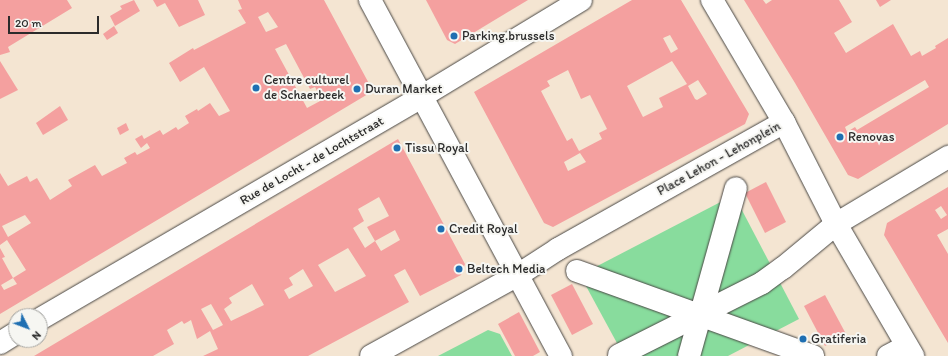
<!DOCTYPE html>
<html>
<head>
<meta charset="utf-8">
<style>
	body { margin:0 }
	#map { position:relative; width:948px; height:356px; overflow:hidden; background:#f4e5d2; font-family:Itim,sans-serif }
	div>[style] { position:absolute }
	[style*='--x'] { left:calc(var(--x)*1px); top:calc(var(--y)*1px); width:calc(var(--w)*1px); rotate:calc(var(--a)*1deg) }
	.green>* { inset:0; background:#88dc9d }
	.building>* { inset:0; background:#f4a09f }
	.roads { filter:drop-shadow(0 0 1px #494744) drop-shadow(0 0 1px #494744) }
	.street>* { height:22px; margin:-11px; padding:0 11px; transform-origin:11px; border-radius:11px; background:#fff }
	.dots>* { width:11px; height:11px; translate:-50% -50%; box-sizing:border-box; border:2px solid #f6f6f2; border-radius:50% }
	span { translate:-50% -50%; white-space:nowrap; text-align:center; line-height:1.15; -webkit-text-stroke:4px #f6f6f2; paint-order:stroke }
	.poi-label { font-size:13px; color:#2b2b2b }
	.left { translate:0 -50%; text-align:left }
	.street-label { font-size:13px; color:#2b2b2b }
	.north { position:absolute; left:8px; top:308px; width:40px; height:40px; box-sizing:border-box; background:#f6f6f2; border:1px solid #a5a5a2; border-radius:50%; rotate:132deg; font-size:11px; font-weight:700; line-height:16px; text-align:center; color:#2b2b2b }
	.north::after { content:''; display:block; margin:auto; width:14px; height:18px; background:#1f6fb2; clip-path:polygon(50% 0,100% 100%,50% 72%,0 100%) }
	.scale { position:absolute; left:8px; top:16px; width:91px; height:18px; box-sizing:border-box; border:2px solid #2b2b2b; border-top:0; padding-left:5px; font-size:12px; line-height:14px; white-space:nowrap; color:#2b2b2b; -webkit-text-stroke:3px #f6f6f2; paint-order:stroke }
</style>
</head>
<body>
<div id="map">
	<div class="green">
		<i style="clip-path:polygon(734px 195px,799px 319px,728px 356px,624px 356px,580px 275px)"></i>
		<i style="clip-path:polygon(488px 330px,500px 334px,512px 356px,438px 356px)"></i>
	</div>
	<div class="building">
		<i style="clip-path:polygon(0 0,67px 0,72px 8px,8px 47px,10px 52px,0 55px)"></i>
		<i style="clip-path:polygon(134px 0,140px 11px,115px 26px,110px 16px,122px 9px,120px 6px)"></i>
		<i style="clip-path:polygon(153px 0,198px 0,205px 15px,179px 27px,165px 3px,157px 7px)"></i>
		<i style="clip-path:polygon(evenodd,238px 0,324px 0,373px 91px,0 314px,0 248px,5px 257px,2px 258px,13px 278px,1px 285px,4px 290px,17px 284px,13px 278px,26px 270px,7px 240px,0 245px,0 173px,8px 186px,27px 176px,30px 182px,37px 178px,50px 200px,72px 186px,68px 180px,95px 165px,102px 176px,127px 163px,124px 158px,135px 152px,137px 155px,150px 148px,147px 143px,141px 148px,135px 139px,142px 135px,144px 139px,160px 130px,163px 135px,176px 127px,178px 130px,189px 123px,185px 116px,197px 109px,198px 111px,210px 103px,219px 116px,230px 111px,204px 67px,180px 82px,169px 63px,193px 48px,194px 50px,246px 23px,238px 10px,242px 9px,238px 0,268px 12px,278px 27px,266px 32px,258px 17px,268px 12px,238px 0,286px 44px,310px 89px,315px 87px,322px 100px,307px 108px,275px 49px,286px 44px,238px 0,25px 215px,31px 223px,8px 237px,2px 226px,25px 215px)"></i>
		<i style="clip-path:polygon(426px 0,528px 0,455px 44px,447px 40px)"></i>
		<i style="clip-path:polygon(evenodd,632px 0,681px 0,749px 114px,745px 124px,553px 227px,544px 223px,474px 92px,632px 0,670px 35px,678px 49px,671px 53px,663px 38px,670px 35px,632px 0,672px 61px,687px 84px,659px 98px,663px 107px,643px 117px,627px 86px,672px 61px,632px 0,568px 70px,581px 99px,590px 95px,607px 129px,599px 133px,602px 139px,579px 151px,572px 138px,567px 141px,541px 91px,550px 86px,547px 81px,568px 70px,632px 0,698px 80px,707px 94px,697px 100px,695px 99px,688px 86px,698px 80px,632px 0,580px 153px,586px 162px,568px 171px,564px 162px,580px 153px)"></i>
		<i style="clip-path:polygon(evenodd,744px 0,763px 0,766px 4px,772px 0,839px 0,852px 22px,834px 33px,846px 53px,893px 24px,911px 56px,920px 51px,922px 56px,936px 48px,935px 46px,948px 38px,948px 124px,858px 179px,848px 175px,795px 83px,744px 0,925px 80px,929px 87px,857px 130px,855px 127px,847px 132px,845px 127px,925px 80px)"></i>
		<i style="clip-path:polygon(876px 0,891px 0,880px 7px)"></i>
		<i style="clip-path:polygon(114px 26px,118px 33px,107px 40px,103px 34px)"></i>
		<i style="clip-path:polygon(0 61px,18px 90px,0 99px)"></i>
		<i style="clip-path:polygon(60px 106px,68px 120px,43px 135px,36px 123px)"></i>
		<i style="clip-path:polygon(126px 123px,129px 130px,120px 135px,117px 128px)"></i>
		<i style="clip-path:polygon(evenodd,398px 139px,465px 264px,461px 275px,420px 296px,405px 269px,394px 275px,409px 302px,308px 356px,203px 356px,218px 349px,210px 331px,197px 339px,191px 320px,184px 324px,182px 321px,167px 330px,174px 344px,153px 356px,34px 356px,398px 139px,379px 197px,389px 216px,367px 227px,375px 241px,395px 230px,400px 240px,381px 251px,375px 241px,365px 248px,353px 228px,364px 221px,358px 209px,379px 197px,398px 139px,348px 248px,366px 276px,335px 292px,318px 265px,348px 248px,398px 139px,303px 269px,313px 286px,289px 299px,284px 290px,293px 285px,289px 278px,303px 269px,398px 139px,252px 284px,264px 305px,231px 321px,224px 309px,232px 303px,229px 298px,252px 284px,398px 139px,211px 304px,223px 325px,213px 330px,201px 309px,211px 304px)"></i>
		<i style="clip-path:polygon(766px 182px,786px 222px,765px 233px,745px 193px)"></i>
		<i style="clip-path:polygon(evenodd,948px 187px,948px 229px,937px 235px,948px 254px,948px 343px,884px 235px,887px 223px,948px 187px,941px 206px,947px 215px,941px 219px,935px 210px,941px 206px)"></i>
		<i style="clip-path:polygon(572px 284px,593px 324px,572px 335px,551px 295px)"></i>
		<i style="clip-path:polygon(825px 295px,846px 334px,825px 346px,804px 306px)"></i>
		<i style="clip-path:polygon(519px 312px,540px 352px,533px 356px,515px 356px,498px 324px)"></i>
	</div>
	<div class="roads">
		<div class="street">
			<i style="--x:370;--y:0;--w:404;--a:61.8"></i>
			<i style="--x:712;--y:0;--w:142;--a:59.5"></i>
			<i style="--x:784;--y:122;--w:114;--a:63"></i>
			<i style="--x:836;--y:224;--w:153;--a:59.7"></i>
			<i style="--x:577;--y:271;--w:251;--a:19.8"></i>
			<i style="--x:40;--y:319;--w:441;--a:-30.2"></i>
			<i style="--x:421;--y:97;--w:187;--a:-31.2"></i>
			<i style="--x:0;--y:343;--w:19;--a:-32"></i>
			<i style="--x:619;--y:355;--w:160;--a:-26.7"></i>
			<i style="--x:762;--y:283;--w:26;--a:-36"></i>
			<i style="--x:783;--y:268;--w:69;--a:-39.7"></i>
			<i style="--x:836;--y:224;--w:131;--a:-30.9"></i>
			<i style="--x:371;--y:356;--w:168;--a:-28.9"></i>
			<i style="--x:518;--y:275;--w:48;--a:-33"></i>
			<i style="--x:558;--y:249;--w:259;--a:-29.3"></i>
			<i style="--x:689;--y:356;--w:174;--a:-74.4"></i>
			<i style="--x:888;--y:356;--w:21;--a:-28"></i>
		</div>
	</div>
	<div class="dots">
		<i style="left:454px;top:36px;background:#1f6fb2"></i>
		<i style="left:256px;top:88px;background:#1f6fb2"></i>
		<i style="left:357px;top:89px;background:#1f6fb2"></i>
		<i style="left:840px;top:137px;background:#1f6fb2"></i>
		<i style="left:397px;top:148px;background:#1f6fb2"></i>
		<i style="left:441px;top:229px;background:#1f6fb2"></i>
		<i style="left:459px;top:269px;background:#1f6fb2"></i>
		<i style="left:803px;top:339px;background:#1f6fb2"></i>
	</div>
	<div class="poi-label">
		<span class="left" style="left:462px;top:36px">Parking.brussels</span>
		<span class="left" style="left:264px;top:88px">Centre culturel<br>de Schaerbeek</span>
		<span class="left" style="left:365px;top:89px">Duran Market</span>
		<span class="left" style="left:848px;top:137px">Renovas</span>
		<span class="left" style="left:405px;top:148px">Tissu Royal</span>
		<span class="left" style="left:449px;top:229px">Credit Royal</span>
		<span class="left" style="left:467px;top:269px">Beltech Media</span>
		<span class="left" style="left:811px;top:339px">Gratiferia</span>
	</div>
	<div class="street-label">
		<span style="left:719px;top:159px;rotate:-29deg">Place Lehon - Lehonplein</span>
		<span style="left:312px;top:161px;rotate:-30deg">Rue de Locht - de Lochtstraat</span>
	</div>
	<div class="north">N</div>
	<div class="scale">20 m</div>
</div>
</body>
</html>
